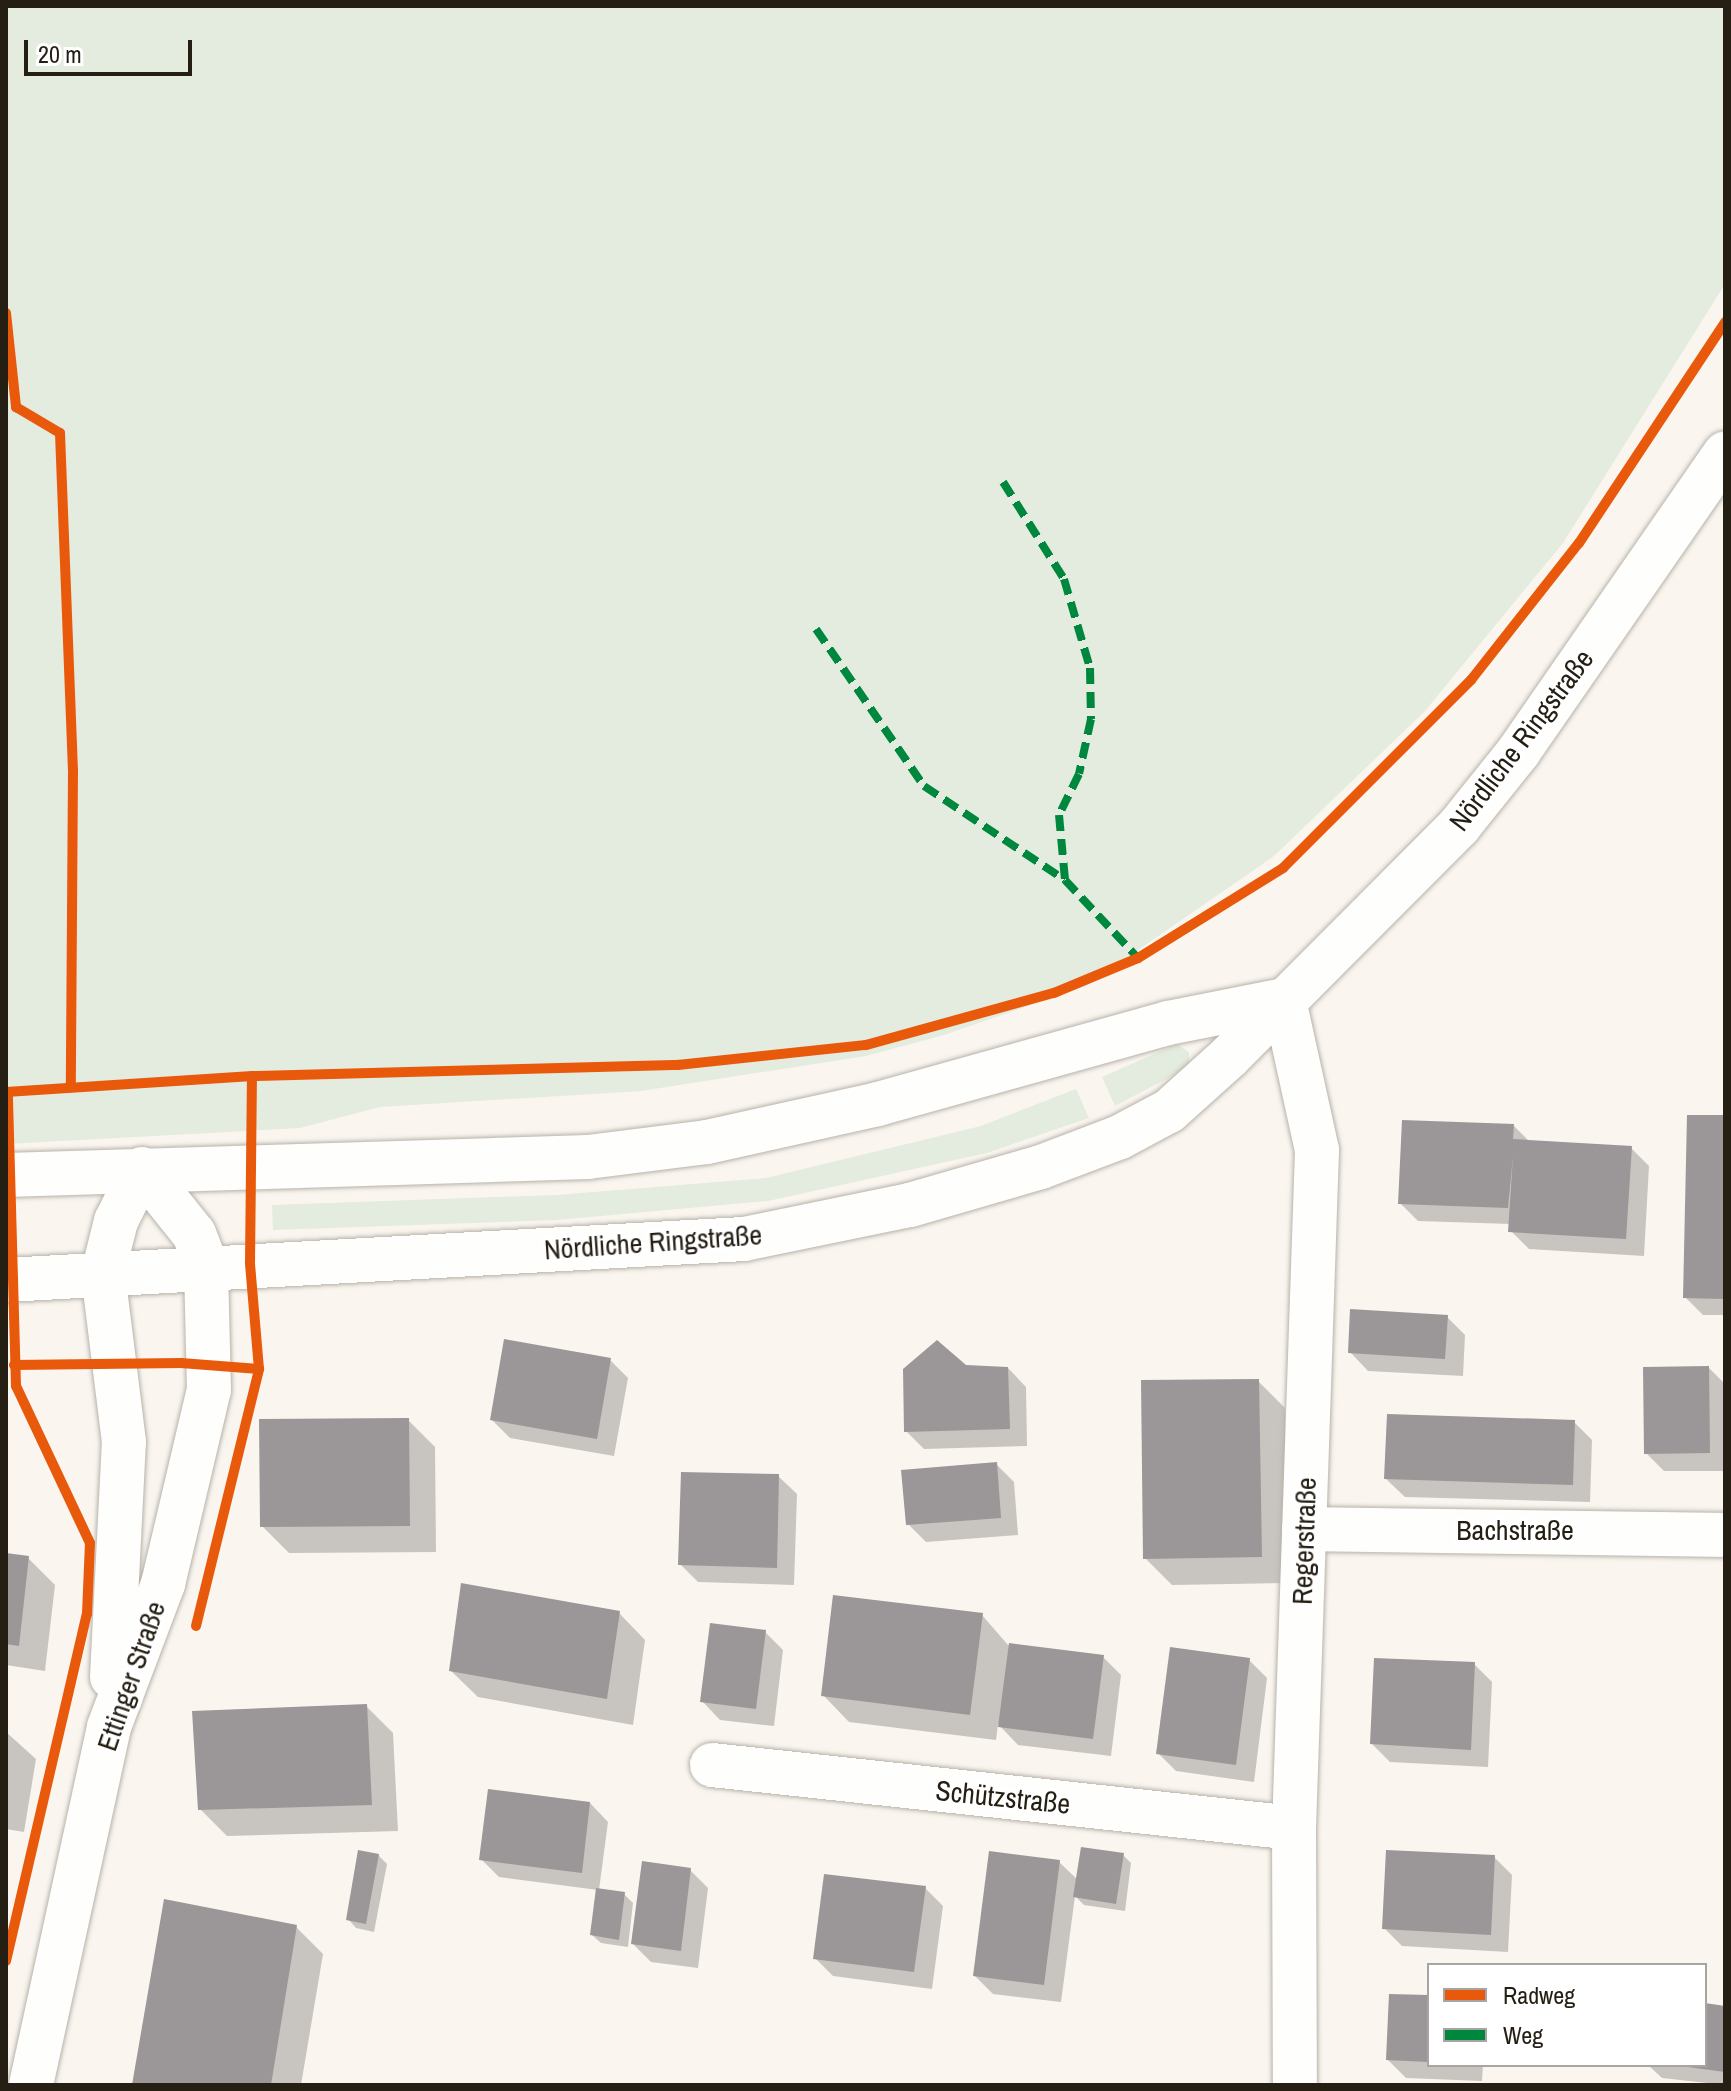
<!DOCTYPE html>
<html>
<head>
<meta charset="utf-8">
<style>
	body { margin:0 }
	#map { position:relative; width:1731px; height:2091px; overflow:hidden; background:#faf6ef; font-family:"Archivo Narrow",sans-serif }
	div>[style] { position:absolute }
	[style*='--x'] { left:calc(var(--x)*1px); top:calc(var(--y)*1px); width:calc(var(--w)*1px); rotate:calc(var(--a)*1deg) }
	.green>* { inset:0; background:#e3ecde }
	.shadow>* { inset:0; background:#0003 }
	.building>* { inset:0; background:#9b9698 }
	.roads { filter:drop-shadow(0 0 2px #b7b2aa) drop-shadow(0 0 2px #b7b2aa) }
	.minor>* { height:44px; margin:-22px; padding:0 22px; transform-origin:22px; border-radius:22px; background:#fefefd }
	.major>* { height:44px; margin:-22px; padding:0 22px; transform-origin:22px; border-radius:22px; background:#fefefd }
	.quiet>* { height:8px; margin-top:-4px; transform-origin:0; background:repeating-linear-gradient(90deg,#00873e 0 16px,transparent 0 24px) }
	.cycleway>* { height:10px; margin:-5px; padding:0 5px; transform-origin:5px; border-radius:5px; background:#e8590c }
	span { translate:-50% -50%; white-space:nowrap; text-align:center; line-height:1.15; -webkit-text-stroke:8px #fff; paint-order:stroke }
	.street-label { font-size:28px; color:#241e13 }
	.frame { position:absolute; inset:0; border:8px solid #241e13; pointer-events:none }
	.legend { position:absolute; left:1427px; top:1963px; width:280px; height:104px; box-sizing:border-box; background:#fff; border:2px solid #a7a5a1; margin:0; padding:10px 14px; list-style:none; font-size:24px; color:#241e13 }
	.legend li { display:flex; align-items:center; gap:16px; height:40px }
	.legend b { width:40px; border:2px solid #a7a5a1 }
	.scale { position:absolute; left:24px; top:40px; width:168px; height:36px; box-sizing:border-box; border:4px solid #241e13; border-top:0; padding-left:10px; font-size:24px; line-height:28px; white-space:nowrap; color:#241e13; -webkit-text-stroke:6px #fff; paint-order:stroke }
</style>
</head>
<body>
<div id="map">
	<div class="green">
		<i style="clip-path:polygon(6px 6px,1725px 6px,1725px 284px,1563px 543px,1425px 711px,1274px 856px,1086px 986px,944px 1035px,866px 1056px,641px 1091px,380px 1107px,300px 1128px,6px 1144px)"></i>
		<i style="clip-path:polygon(1177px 1044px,1189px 1052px,1189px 1067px,1115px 1106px,1102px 1077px)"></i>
		<i style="clip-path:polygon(1076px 1089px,1089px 1118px,987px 1153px,768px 1201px,557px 1220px,273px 1230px,272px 1205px,556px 1195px,766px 1178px,981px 1126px)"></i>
	</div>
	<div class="shadow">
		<i style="clip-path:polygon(1725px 1117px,1725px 1315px,1703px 1315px,1685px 1297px)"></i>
		<i style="clip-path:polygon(1514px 1126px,1530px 1142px,1631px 1148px,1649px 1166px,1644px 1256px,1529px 1249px,1511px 1231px,1511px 1224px,1418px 1221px,1400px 1203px)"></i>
		<i style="clip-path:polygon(1447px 1317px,1465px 1335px,1463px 1376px,1368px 1371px,1350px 1352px)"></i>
		<i style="clip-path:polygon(610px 1360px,628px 1378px,614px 1456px,510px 1438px,492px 1420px)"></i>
		<i style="clip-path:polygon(965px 1367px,1008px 1368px,1026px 1387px,1027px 1446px,924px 1449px,906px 1431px)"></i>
		<i style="clip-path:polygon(1709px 1368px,1725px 1384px,1725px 1471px,1664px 1471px,1646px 1453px)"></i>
		<i style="clip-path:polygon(1258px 1381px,1285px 1408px,1287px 1583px,1172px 1585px,1145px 1558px)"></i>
		<i style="clip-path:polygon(408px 1420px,435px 1447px,436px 1552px,289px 1553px,262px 1526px)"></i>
		<i style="clip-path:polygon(1574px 1422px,1592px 1440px,1590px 1502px,1405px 1497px,1386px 1479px)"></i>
		<i style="clip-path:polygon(996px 1464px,1014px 1482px,1018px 1535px,926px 1542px,908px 1524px)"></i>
		<i style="clip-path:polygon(778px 1476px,797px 1494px,794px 1585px,698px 1582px,680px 1564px)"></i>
		<i style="clip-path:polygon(6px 1555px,28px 1558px,55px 1585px,45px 1671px,6px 1665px)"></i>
		<i style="clip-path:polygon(619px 1613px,645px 1640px,633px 1725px,478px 1697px,451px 1671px)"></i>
		<i style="clip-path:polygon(982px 1615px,1008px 1645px,1103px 1657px,1121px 1675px,1111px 1756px,1018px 1745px,998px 1724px,996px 1740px,849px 1722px,823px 1695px)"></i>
		<i style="clip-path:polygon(765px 1632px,783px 1650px,774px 1726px,720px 1720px,702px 1701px)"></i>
		<i style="clip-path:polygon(1249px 1660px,1267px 1678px,1254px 1782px,1176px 1771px,1158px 1753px)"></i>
		<i style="clip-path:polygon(1474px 1664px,1492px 1682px,1488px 1767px,1390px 1762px,1372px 1744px)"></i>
		<i style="clip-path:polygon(366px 1706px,393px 1733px,398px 1831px,227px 1836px,200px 1809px)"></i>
		<i style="clip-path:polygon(6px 1732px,36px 1759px,24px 1832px,6px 1829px)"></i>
		<i style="clip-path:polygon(590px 1803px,608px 1822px,599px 1890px,624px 1894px,633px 1903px,628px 1947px,601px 1943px,592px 1935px,598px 1890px,499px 1877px,481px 1859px)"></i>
		<i style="clip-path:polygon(378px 1855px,387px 1864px,374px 1932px,356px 1928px,348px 1919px)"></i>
		<i style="clip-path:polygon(1123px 1855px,1131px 1863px,1125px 1911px,1084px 1905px,1075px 1896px,1061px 2002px,993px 1994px,975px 1976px,1059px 1862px,1078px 1880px)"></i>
		<i style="clip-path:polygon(1494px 1857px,1512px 1875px,1508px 1952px,1402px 1946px,1384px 1928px)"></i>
		<i style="clip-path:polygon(690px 1870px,708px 1888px,698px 1968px,651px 1962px,633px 1944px)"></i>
		<i style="clip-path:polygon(925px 1888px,943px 1906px,932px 1989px,833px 1976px,815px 1958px)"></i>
		<i style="clip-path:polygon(296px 1927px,323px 1954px,301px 2085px,134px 2085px)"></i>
		<i style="clip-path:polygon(1429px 1997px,1429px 2065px,1483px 2065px,1482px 2081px,1406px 2078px,1388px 2060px)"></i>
		<i style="clip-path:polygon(1705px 2005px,1725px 2008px,1725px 2085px,1662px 2078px,1648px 2065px,1705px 2065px)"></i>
	</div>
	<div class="building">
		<i style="clip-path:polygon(1687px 1115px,1725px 1115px,1725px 1299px,1683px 1298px)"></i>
		<i style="clip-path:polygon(1402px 1120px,1514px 1124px,1513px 1139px,1632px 1146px,1626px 1239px,1508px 1232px,1513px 1156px,1508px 1208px,1398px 1204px)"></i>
		<i style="clip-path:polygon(1350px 1309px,1448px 1315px,1445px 1359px,1348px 1353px)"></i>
		<i style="clip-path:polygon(504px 1339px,611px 1358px,597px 1439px,490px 1420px)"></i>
		<i style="clip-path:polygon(937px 1340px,966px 1365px,1008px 1367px,1010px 1429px,904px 1432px,903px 1369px)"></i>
		<i style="clip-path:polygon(1709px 1366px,1710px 1453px,1644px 1454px,1643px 1367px)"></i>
		<i style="clip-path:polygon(1259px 1379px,1262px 1557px,1143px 1559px,1141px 1380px)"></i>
		<i style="clip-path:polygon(1387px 1414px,1575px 1420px,1573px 1485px,1384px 1479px)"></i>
		<i style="clip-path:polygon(409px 1418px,410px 1526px,260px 1527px,259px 1419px)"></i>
		<i style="clip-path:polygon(997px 1462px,1001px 1518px,906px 1525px,901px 1470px)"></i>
		<i style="clip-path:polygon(681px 1472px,779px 1474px,777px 1568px,678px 1565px)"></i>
		<i style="clip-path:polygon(6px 1553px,29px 1556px,19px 1646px,6px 1644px)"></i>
		<i style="clip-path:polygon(461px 1583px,620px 1611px,607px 1699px,449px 1671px)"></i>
		<i style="clip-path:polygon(833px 1595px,983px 1613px,970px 1715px,821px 1696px)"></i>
		<i style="clip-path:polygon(710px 1623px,766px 1630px,756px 1709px,700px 1702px)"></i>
		<i style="clip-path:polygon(1009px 1643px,1104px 1655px,1093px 1739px,998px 1727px)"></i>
		<i style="clip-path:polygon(1170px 1647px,1250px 1658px,1236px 1765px,1156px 1754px)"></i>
		<i style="clip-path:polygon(1374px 1658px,1475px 1662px,1471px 1750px,1370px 1744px)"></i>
		<i style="clip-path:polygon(367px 1704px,372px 1805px,198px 1810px,192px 1711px)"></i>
		<i style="clip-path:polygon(488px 1789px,590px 1802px,582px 1873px,479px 1860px)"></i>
		<i style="clip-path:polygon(1081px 1847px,1124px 1853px,1116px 1904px,1073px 1897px)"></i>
		<i style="clip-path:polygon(358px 1850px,379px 1854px,366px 1924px,346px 1920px)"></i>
		<i style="clip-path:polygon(1386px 1850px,1495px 1855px,1491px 1935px,1382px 1929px)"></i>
		<i style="clip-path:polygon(989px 1851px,1060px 1860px,1044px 1985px,973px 1976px)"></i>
		<i style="clip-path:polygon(642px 1861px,691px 1868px,681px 1951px,631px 1944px)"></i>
		<i style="clip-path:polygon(824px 1874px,926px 1886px,914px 1972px,813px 1959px)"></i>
		<i style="clip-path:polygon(596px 1888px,625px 1892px,619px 1940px,590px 1935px)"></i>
		<i style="clip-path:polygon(164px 1899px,297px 1925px,271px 2085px,132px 2085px)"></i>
		<i style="clip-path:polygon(1389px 1994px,1429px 1995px,1429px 2062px,1386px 2060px)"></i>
		<i style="clip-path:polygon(1705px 2003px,1725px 2006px,1725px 2072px,1688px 2067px,1705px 2065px)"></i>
	</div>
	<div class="roads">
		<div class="minor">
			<i style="--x:1284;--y:1000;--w:154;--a:77.6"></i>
			<i style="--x:1317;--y:1150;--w:678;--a:91.94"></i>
			<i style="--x:1294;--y:1828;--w:257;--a:89.8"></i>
			<i style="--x:1304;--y:1529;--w:421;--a:0.8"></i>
			<i style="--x:712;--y:1765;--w:585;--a:6.18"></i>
		</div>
		<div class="major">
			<i style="--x:6;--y:1175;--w:582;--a:-1.77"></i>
			<i style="--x:588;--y:1157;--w:120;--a:-7.2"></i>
			<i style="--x:707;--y:1142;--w:175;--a:-12.5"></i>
			<i style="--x:878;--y:1104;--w:301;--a:-15.6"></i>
			<i style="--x:1168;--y:1023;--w:118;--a:-11.2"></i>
			<i style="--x:6;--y:1280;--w:739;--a:-3.18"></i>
			<i style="--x:744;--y:1239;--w:169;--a:-11.6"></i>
			<i style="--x:910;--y:1205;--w:136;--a:-16.2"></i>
			<i style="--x:1041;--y:1167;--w:85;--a:-20.8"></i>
			<i style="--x:1120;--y:1137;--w:55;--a:-28"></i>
			<i style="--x:1169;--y:1111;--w:82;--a:-42"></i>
			<i style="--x:1230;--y:1056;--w:325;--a:-45.1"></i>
			<i style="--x:1459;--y:826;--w:96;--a:-51.3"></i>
			<i style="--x:1519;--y:751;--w:362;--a:-55.3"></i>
			<i style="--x:112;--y:1677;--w:235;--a:-87.1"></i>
			<i style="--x:124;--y:1442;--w:170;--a:-97.1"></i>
			<i style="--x:103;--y:1273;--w:54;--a:-76"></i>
			<i style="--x:116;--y:1221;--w:58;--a:-63.4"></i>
			<i style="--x:31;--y:2085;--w:366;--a:-77.7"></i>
			<i style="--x:109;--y:1727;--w:153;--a:-69.3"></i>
			<i style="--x:163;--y:1584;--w:199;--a:-76.7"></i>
			<i style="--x:209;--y:1390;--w:125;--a:-91.4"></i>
			<i style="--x:206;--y:1265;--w:33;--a:-111"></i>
			<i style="--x:194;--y:1234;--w:83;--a:-128.7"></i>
		</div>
	</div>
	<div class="quiet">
		<i style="--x:1003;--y:482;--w:115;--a:57.8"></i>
		<i style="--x:1064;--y:579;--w:93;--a:73.7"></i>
		<i style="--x:1090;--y:668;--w:51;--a:88.9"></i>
		<i style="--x:1091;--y:719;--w:56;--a:102.3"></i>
		<i style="--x:1079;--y:774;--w:46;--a:116"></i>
		<i style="--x:1059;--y:815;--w:65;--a:84.7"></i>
		<i style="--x:816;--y:629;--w:191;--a:55.5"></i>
		<i style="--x:924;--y:786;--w:169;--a:33.7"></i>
		<i style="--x:1065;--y:880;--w:107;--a:46.9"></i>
	</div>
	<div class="cycleway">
		<i style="--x:6;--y:313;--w:95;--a:83.9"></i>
		<i style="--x:16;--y:407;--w:51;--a:30.6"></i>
		<i style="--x:60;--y:433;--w:337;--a:87.8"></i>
		<i style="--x:73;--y:770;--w:317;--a:90.4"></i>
		<i style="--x:6;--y:1092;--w:247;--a:-3.7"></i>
		<i style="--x:252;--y:1076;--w:426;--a:-1.5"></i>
		<i style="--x:678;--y:1065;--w:189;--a:-6.1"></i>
		<i style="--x:866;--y:1045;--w:195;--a:-15.5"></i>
		<i style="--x:1054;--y:993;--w:91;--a:-22.6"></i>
		<i style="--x:1138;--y:958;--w:171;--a:-31.8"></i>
		<i style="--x:1283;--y:868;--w:266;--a:-45"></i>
		<i style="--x:1471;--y:680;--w:174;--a:-51.8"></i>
		<i style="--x:1579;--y:543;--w:265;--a:-56.5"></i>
		<i style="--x:14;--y:1365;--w:167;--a:-0.7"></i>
		<i style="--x:181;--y:1363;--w:78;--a:4.4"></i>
		<i style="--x:196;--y:1626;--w:265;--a:-76.2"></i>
		<i style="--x:259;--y:1369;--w:106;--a:-94.9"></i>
		<i style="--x:250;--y:1263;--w:187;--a:-89.4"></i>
		<i style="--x:6;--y:1961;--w:356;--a:-76.9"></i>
		<i style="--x:87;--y:1614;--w:71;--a:-87.6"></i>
		<i style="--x:90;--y:1543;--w:174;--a:-115.2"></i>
		<i style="--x:16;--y:1386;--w:294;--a:-91.6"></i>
	</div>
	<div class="street-label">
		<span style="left:1521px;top:740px;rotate:-53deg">Nördliche Ringstraße</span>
		<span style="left:653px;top:1242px;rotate:-4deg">Nördliche Ringstraße</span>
		<span style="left:1515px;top:1530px">Bachstraße</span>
		<span style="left:1304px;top:1541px;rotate:-88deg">Regerstraße</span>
		<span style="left:131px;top:1676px;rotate:-71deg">Ettinger Straße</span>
		<span style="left:1003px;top:1797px;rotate:6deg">Schützstraße</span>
	</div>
	<div class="frame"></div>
	<ul class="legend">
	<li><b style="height:10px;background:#e8590c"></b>Radweg</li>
	<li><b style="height:10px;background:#00873e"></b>Weg</li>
	</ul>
	<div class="scale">20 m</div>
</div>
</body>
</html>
